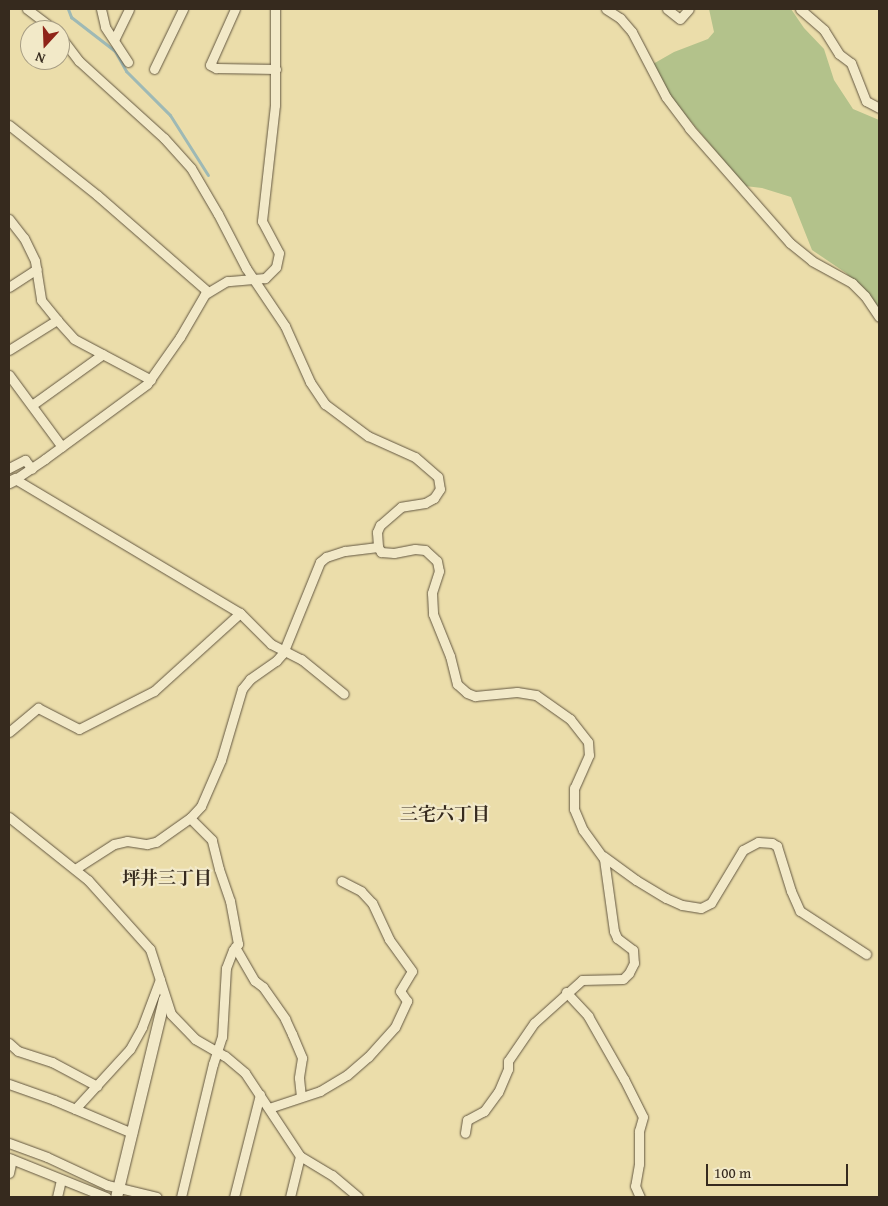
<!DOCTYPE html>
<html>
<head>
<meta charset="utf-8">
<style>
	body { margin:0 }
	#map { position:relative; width:888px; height:1206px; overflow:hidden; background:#ebddaa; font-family:"Gentium Book Plus","Noto Serif JP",serif }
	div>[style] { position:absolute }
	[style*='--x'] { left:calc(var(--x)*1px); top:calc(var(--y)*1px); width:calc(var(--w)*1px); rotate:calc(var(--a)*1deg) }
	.green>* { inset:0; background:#b3c28b }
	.stream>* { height:3px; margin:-1.5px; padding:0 1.5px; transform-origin:1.5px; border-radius:1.5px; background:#9eb9b5 }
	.roads { filter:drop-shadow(0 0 1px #635741) drop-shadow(0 0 1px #635741) }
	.minor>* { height:9px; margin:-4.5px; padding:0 4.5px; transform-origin:4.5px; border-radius:4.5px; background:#f2e9c8 }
	.tertiary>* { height:11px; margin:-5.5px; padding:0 5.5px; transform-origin:5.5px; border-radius:5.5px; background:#f2e9c8 }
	span { translate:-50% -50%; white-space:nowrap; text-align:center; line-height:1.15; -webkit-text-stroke:4.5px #f2e9c8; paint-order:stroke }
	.neighbourhood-label { font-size:18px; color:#362a1e; font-weight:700 }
	.frame { position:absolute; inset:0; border:10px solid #362a1e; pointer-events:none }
	.north { position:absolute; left:20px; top:20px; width:50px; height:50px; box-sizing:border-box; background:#f2e9c8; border:1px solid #a79d84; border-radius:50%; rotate:200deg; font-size:14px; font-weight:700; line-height:20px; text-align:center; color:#362a1e }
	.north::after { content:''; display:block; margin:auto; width:18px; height:22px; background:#8f2418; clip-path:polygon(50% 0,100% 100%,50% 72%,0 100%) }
	.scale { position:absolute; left:706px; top:1164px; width:142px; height:22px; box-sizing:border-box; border:2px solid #362a1e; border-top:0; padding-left:6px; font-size:15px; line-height:18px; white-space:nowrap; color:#362a1e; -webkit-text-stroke:4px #f2e9c8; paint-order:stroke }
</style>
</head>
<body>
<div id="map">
	<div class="green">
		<i style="clip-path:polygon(709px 9px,791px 9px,804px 28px,824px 49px,834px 80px,853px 109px,879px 120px,879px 309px,846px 273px,812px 250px,791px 197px,762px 188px,745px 186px,672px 99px,653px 64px,674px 52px,708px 39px,714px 32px)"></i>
	</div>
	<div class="stream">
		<i style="--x:68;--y:9;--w:9;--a:69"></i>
		<i style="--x:71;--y:17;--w:56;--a:37.7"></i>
		<i style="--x:115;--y:51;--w:23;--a:61"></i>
		<i style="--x:126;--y:71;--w:62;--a:45"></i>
		<i style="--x:170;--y:115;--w:71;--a:57.7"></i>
	</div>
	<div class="roads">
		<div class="minor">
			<i style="--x:27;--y:9;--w:35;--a:37"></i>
			<i style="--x:101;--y:9;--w:18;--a:77"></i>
			<i style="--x:105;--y:27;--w:42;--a:56.7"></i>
			<i style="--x:235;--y:9;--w:61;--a:114.1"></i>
			<i style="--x:210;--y:65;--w:7;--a:27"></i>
			<i style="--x:216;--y:68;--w:60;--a:1"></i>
			<i style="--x:275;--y:9;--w:96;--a:90"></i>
			<i style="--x:275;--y:105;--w:117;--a:96.4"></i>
			<i style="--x:262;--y:221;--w:36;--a:62"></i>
			<i style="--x:279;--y:253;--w:14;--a:102"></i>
			<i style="--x:276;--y:267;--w:16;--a:135"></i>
			<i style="--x:265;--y:278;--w:38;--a:175"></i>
			<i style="--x:227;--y:281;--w:26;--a:149"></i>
			<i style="--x:205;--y:294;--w:50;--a:120.2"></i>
			<i style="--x:180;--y:337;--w:57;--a:125.1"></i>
			<i style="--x:147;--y:384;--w:127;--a:143.7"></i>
			<i style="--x:45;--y:459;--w:36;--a:146"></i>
			<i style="--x:15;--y:479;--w:262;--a:30.8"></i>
			<i style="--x:240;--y:613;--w:44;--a:45"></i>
			<i style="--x:271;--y:644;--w:34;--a:27"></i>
			<i style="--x:301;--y:659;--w:55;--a:39.1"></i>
			<i style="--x:606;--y:9;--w:17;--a:33"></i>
			<i style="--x:620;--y:18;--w:18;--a:49"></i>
			<i style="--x:632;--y:32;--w:73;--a:62.4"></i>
			<i style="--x:666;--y:97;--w:39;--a:53"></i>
			<i style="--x:689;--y:128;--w:153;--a:48.7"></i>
			<i style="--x:790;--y:243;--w:28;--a:39"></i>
			<i style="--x:812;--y:261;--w:46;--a:28.8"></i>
			<i style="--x:852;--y:283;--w:18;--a:45"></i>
			<i style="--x:865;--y:296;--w:25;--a:56"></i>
			<i style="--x:667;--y:9;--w:16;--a:38"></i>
			<i style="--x:680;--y:19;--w:13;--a:-48"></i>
			<i style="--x:800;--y:9;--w:32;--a:41"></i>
			<i style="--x:824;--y:30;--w:28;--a:58"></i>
			<i style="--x:839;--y:54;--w:15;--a:37"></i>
			<i style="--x:851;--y:63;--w:41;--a:68.5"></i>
			<i style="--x:866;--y:101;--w:15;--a:28"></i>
			<i style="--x:60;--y:36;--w:31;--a:53"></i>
			<i style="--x:79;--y:61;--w:115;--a:42.2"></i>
			<i style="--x:164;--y:138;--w:40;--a:48"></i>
			<i style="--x:191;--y:168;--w:53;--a:59.6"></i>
			<i style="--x:218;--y:214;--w:61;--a:62.6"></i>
			<i style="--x:246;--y:268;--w:70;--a:56.1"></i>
			<i style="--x:285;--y:326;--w:61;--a:65.9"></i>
			<i style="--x:310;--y:382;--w:27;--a:56"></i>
			<i style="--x:325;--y:404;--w:54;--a:36.7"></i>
			<i style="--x:368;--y:436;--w:51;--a:24.1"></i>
			<i style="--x:415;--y:457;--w:30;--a:41"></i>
			<i style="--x:438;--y:477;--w:12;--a:81"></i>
			<i style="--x:440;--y:489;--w:11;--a:124"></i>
			<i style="--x:434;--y:498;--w:10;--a:151"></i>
			<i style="--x:425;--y:503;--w:24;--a:171"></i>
			<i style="--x:401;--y:507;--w:28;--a:139"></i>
			<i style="--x:380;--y:525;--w:8;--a:113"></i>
			<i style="--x:377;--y:532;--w:15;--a:86"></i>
			<i style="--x:378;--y:547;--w:6;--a:59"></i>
			<i style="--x:381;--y:552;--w:13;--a:4"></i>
			<i style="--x:394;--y:553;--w:21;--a:-11"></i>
			<i style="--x:415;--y:549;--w:10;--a:6"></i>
			<i style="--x:425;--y:550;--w:16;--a:43"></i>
			<i style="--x:437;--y:561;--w:10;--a:79"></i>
			<i style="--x:439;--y:571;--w:23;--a:108"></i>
			<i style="--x:432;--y:593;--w:21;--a:87"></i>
			<i style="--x:433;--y:614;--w:45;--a:68"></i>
			<i style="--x:450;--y:656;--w:29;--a:76"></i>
			<i style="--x:457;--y:684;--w:13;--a:42"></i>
			<i style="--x:467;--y:693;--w:9;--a:21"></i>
			<i style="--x:475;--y:696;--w:42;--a:-5.4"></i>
			<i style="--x:517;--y:692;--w:19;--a:9"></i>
			<i style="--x:536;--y:695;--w:42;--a:35.2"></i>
			<i style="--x:570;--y:719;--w:29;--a:52"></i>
			<i style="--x:588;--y:742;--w:13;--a:86"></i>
			<i style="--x:589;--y:755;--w:36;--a:114"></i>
			<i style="--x:574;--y:788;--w:21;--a:90"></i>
			<i style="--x:574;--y:809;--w:23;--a:67"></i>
			<i style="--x:583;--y:830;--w:36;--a:54"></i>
			<i style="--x:604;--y:859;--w:73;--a:82.1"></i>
			<i style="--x:614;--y:931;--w:8;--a:67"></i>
			<i style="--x:617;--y:938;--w:20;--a:37"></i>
			<i style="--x:633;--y:950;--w:13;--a:86"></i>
			<i style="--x:634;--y:963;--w:11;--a:117"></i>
			<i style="--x:629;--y:973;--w:8;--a:135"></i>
			<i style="--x:623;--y:979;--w:41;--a:178.6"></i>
			<i style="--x:582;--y:980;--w:64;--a:138.1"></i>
			<i style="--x:534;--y:1023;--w:46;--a:124.4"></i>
			<i style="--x:508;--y:1061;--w:8;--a:90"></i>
			<i style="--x:508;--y:1069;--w:25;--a:113"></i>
			<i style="--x:498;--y:1092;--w:24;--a:126"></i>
			<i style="--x:484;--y:1111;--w:19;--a:152"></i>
			<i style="--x:467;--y:1120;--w:13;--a:99"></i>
			<i style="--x:114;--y:40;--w:34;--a:-64"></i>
			<i style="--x:154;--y:69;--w:67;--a:-64.2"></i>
			<i style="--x:9;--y:125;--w:112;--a:38.5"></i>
			<i style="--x:97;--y:195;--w:147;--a:41.1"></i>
			<i style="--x:9;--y:219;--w:24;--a:52"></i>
			<i style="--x:24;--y:238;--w:25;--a:64"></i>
			<i style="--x:35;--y:261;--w:39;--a:81"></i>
			<i style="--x:41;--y:300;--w:26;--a:51"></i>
			<i style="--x:57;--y:320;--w:25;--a:48"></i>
			<i style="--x:74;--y:339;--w:87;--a:28"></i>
			<i style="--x:9;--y:287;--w:33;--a:-33"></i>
			<i style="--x:9;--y:350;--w:57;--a:-32"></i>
			<i style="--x:9;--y:375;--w:89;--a:53.6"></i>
			<i style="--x:32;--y:405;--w:87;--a:-35.7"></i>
			<i style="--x:9;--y:468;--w:18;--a:-27"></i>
			<i style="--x:25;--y:460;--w:11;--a:52"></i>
			<i style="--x:9;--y:732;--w:38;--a:-40"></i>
			<i style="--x:38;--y:708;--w:46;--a:27.1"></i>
			<i style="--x:79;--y:729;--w:84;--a:-26.9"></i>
			<i style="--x:154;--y:691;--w:116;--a:-42.2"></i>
			<i style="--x:9;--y:817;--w:101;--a:38.6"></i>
			<i style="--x:88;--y:880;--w:93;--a:48.1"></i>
			<i style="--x:150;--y:949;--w:68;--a:72.1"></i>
			<i style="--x:171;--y:1014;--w:35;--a:46"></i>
			<i style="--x:195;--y:1039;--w:34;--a:30"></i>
			<i style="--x:225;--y:1056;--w:26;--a:40"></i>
			<i style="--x:245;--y:1073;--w:100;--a:56.5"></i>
			<i style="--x:300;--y:1156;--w:37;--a:31"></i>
			<i style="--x:332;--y:1175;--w:34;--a:40"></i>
			<i style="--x:603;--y:856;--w:41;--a:36"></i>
			<i style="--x:636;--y:880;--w:35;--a:31"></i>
			<i style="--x:666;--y:898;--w:17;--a:24"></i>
			<i style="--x:682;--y:905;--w:19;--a:9"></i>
			<i style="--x:701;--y:908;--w:11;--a:-27"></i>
			<i style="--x:711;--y:903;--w:62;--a:-58.9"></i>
			<i style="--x:743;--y:850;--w:17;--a:-28"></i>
			<i style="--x:758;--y:842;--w:14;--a:4"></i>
			<i style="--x:772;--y:843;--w:6;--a:31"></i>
			<i style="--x:777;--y:846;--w:47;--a:72.7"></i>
			<i style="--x:791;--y:891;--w:22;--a:66"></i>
			<i style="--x:800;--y:911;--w:79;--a:33.1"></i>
			<i style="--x:75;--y:869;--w:46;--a:-32.7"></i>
			<i style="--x:114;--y:844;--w:13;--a:-13"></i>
			<i style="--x:127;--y:841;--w:20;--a:9"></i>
			<i style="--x:147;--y:844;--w:9;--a:-13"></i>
			<i style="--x:156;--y:842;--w:42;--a:-35.2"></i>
			<i style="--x:190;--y:818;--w:16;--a:-47"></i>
			<i style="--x:201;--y:806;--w:50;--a:-66.5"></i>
			<i style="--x:221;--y:760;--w:74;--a:-73.5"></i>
			<i style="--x:242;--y:689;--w:13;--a:-51"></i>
			<i style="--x:250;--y:679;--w:32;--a:-35"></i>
			<i style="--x:276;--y:661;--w:11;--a:-49"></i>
			<i style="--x:283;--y:653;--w:98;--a:-67.9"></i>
			<i style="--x:320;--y:562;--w:8;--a:-40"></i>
			<i style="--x:326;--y:557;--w:20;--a:-18"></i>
			<i style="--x:345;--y:551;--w:33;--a:-7"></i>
			<i style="--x:235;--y:947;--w:39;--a:60"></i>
			<i style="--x:255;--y:981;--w:10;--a:37"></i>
			<i style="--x:263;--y:987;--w:39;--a:55"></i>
			<i style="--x:285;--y:1019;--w:17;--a:65"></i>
			<i style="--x:292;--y:1034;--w:26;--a:67"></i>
			<i style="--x:302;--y:1058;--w:20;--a:99"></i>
			<i style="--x:299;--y:1078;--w:18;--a:84"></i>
			<i style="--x:566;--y:992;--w:33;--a:47"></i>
			<i style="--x:588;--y:1016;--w:73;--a:60.3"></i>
			<i style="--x:624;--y:1079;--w:42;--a:63.4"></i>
			<i style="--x:643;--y:1117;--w:15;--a:106"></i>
			<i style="--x:639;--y:1131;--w:33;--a:90"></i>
			<i style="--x:639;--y:1164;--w:22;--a:100"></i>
			<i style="--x:635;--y:1186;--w:12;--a:66"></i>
			<i style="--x:9;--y:1043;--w:12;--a:42"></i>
			<i style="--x:18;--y:1051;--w:36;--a:18"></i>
			<i style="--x:52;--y:1062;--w:51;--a:28.1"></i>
			<i style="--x:9;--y:1084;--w:48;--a:19.6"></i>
			<i style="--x:54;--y:1100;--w:85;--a:22.9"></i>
			<i style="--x:269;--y:1108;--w:54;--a:-18.4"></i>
			<i style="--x:320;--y:1091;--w:31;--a:-31"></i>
			<i style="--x:347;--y:1075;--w:28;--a:-41"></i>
			<i style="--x:368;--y:1057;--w:40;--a:-48"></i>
			<i style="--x:395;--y:1027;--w:29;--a:-65"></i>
			<i style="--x:407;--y:1001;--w:12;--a:-125"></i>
			<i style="--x:400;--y:991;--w:23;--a:-59"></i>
			<i style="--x:412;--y:971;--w:39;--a:-126"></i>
			<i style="--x:389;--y:939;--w:40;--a:-115"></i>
			<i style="--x:372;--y:903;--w:16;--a:-133"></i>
			<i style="--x:361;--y:891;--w:22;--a:-153"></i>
			<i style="--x:75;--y:1109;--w:81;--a:-47.5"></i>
			<i style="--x:130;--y:1049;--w:25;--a:-61"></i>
			<i style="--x:142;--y:1027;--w:51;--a:-69.4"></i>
			<i style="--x:9;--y:1143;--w:40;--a:20.2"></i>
			<i style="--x:47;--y:1157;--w:66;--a:25"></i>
			<i style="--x:107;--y:1185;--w:51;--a:13.5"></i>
			<i style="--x:9;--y:1158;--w:105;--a:21.9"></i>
			<i style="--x:9;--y:1173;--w:14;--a:-78"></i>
			<i style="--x:57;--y:1197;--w:18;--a:-77"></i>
			<i style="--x:181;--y:1197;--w:137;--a:-76.5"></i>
			<i style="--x:213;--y:1064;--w:28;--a:-72"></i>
			<i style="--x:222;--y:1037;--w:69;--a:-86.7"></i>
			<i style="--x:226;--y:968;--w:19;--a:-69"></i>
			<i style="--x:233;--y:950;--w:8;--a:-50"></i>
			<i style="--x:238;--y:944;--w:44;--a:-100.5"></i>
			<i style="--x:230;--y:901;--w:34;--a:-109"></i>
			<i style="--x:219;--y:869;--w:30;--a:-104"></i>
			<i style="--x:212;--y:840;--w:31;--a:-135"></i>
			<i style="--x:234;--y:1197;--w:106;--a:-75.8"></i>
			<i style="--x:290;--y:1197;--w:42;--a:-76.3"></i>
		</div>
		<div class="tertiary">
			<i style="--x:9;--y:482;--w:7;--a:-27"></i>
			<i style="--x:116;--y:1197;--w:204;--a:-76.4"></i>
		</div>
	</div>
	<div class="neighbourhood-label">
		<span style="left:445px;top:814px">三宅六丁目</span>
		<span style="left:167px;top:878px">坪井三丁目</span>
	</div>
	<div class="frame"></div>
	<div class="north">N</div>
	<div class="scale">100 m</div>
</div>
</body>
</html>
